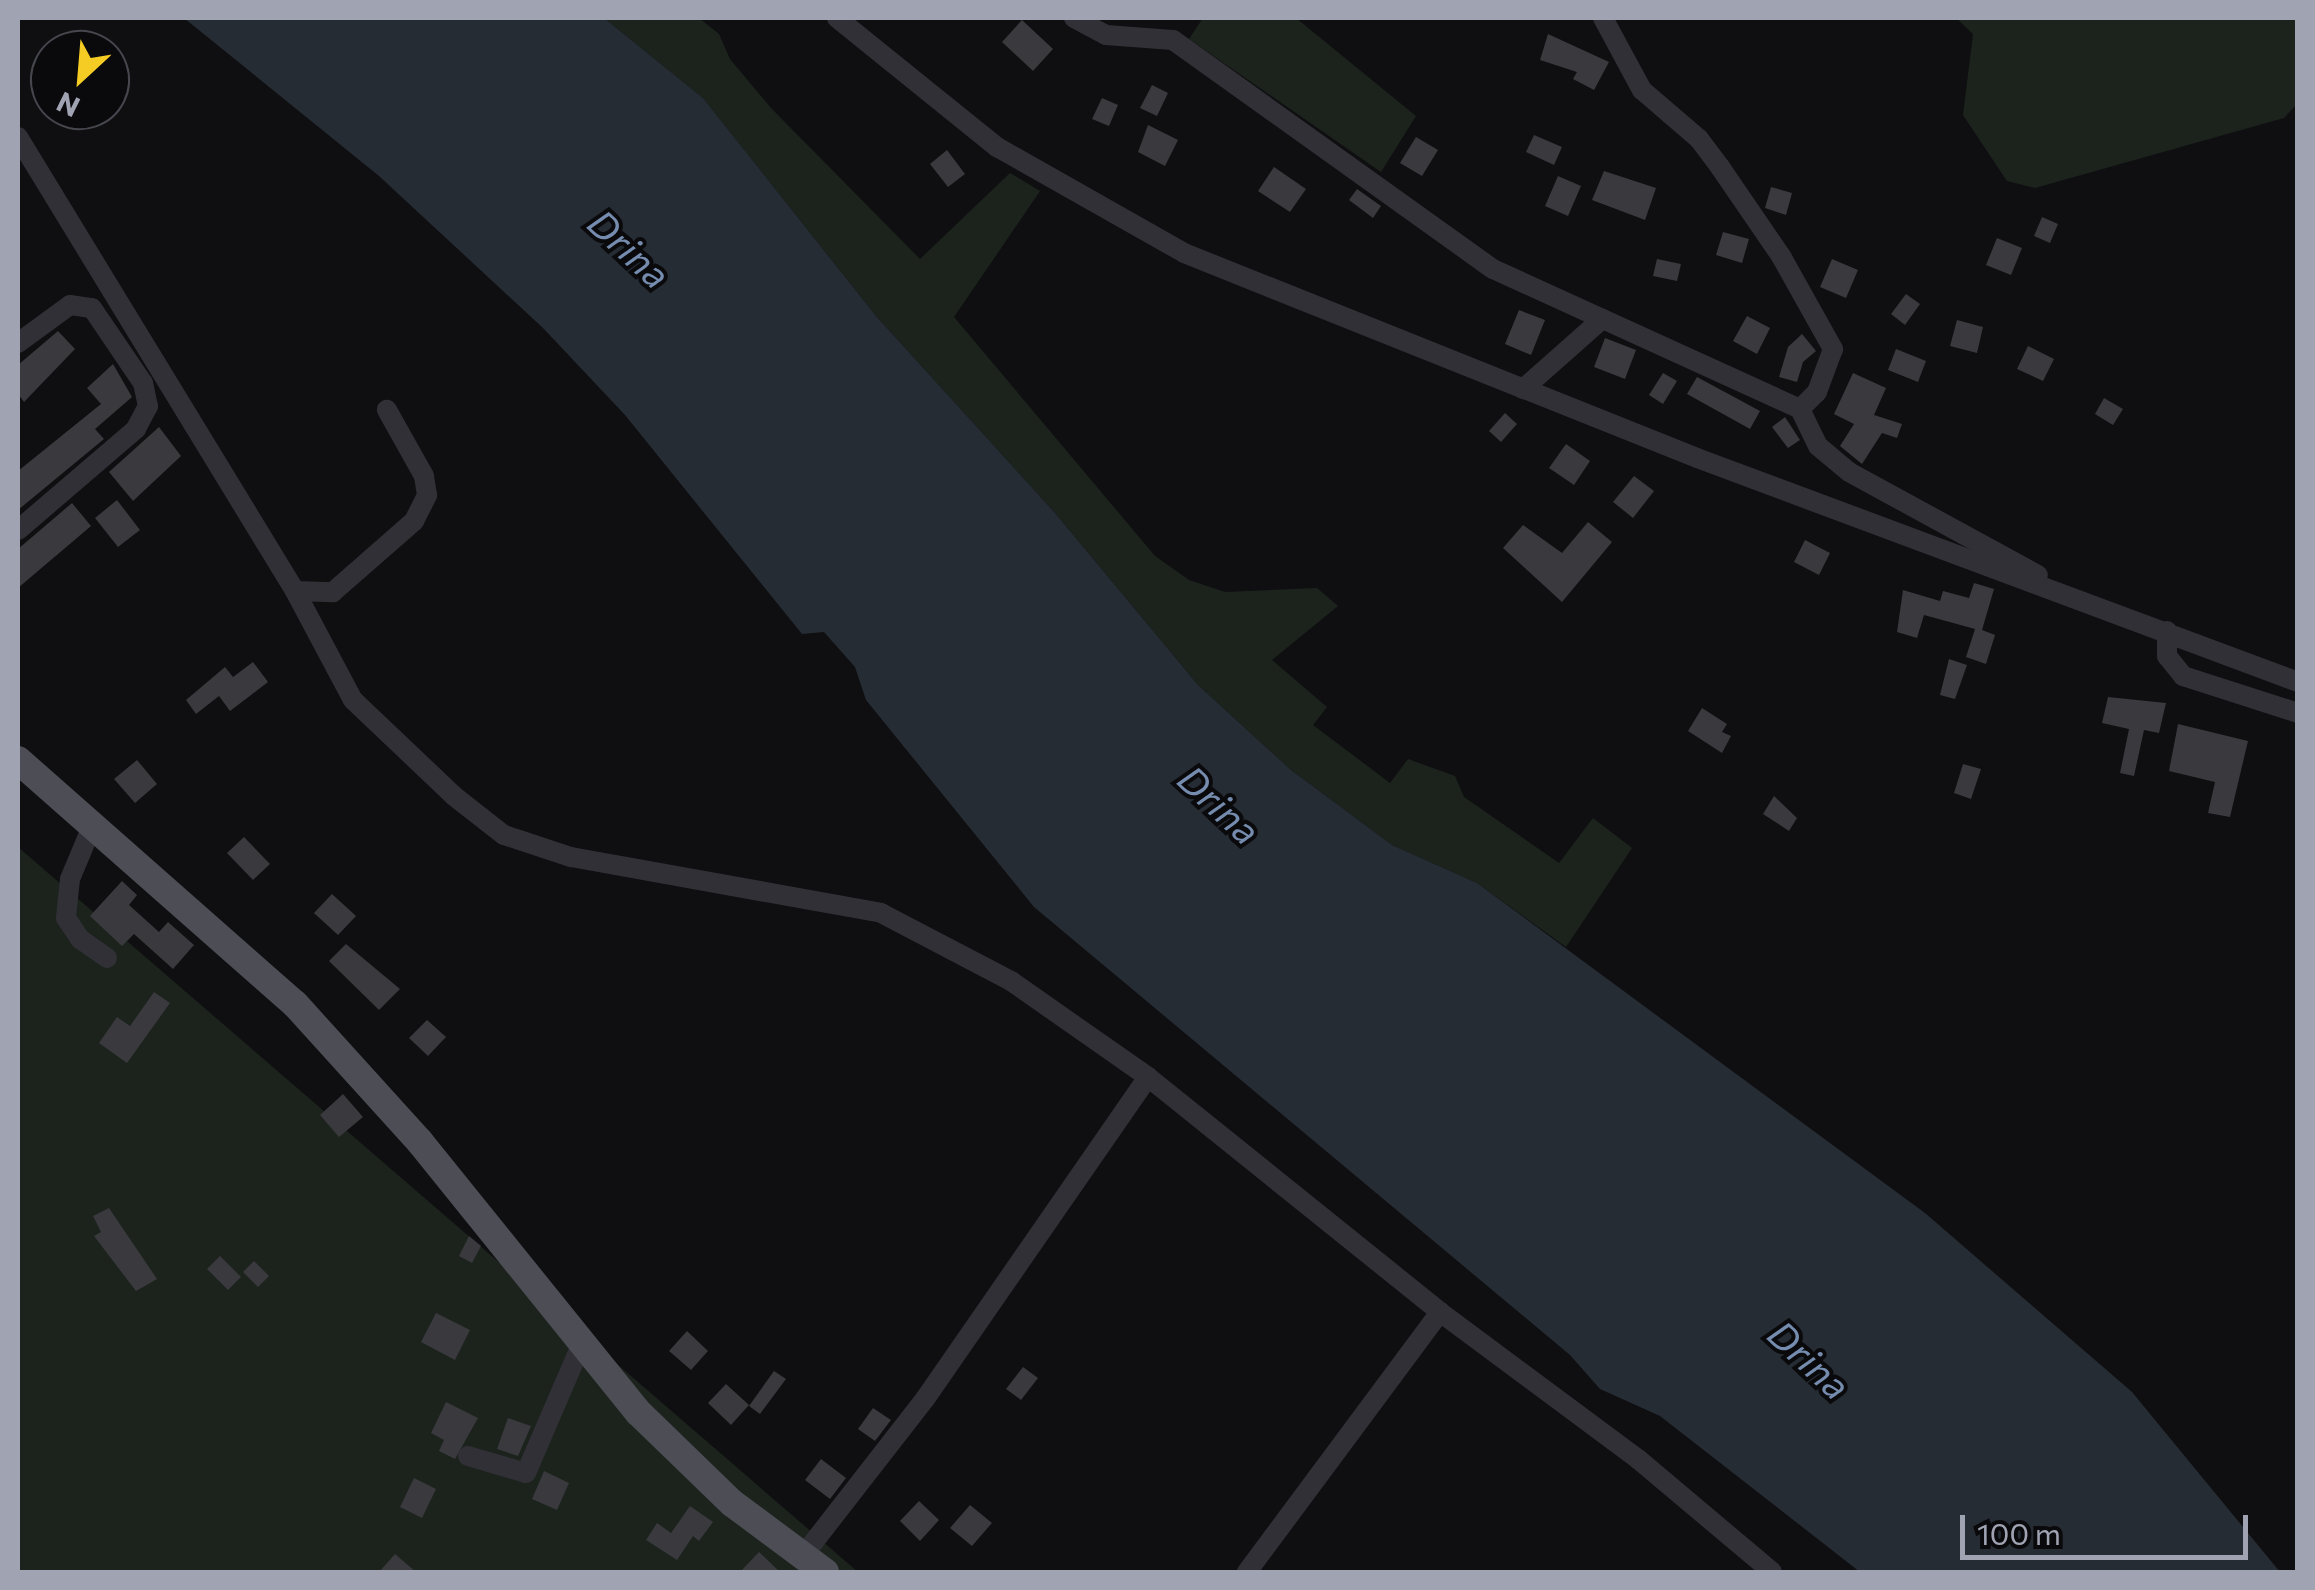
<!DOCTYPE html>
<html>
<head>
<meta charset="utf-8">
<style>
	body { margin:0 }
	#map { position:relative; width:2315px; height:1590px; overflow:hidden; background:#0f0f11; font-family:Commissioner,sans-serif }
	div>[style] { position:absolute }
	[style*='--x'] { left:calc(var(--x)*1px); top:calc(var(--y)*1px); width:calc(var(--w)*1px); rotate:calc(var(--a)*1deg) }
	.green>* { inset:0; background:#1c231d }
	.water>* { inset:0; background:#262c34 }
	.building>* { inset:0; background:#39393e }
	.minor>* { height:20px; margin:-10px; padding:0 10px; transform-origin:10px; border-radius:10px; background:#303036 }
	.major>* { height:28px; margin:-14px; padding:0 14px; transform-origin:14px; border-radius:14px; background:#4c4d55 }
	span { translate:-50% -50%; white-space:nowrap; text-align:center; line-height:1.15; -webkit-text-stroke:8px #0a0a0c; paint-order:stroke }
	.water-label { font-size:38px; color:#758caf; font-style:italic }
	.frame { position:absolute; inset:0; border:20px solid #a0a3b2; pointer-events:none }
	.north { position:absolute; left:30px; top:30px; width:100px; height:100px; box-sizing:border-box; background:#0a0a0c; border:2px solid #46474e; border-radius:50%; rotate:206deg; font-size:28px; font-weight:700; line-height:40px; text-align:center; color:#a0a3b2 }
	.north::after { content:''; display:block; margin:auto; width:35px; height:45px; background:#f5cc23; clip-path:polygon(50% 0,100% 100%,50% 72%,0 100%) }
	.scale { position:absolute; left:1960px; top:1515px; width:288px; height:45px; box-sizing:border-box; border:5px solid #a0a3b2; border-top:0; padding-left:12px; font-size:30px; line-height:35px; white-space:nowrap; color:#a0a3b2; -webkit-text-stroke:8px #0a0a0c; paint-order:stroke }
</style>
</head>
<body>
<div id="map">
	<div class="green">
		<i style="clip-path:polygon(604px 18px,699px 18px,719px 34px,730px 59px,771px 108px,920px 259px,1010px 173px,1040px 191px,954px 317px,1155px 556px,1189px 580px,1225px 592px,1317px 588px,1338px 606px,1272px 660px,1327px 707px,1313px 725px,1390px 783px,1408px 759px,1455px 776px,1464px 797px,1559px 863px,1593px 818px,1632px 848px,1566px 947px,1477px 883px,1392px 845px,1291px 770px,1198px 685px,1055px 513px,876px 316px,703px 98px)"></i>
		<i style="clip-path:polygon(1203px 18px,1296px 18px,1416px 116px,1381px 172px,1189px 39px)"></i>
		<i style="clip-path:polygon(1956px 18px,2297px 18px,2297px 104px,2284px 118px,2035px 188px,2007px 181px,1963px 115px,1973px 34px)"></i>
		<i style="clip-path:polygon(18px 847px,858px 1572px,18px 1572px)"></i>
	</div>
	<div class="water">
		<i style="clip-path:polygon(184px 18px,604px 18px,703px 98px,876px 316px,1055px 513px,1198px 685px,1291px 770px,1392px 845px,1477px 883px,1925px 1213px,2132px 1392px,2280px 1572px,1860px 1572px,1660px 1416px,1600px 1389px,1570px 1355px,1034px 907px,866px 700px,855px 667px,824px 632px,802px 634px,625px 415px,543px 328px,379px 176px)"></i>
	</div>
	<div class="building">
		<i style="clip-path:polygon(1022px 20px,1053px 49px,1033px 71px,1002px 42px)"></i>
		<i style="clip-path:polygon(1548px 34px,1609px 62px,1594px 90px,1573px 79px,1577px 72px,1540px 60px)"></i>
		<i style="clip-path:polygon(1152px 85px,1168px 93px,1157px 116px,1140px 108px)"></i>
		<i style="clip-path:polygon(1102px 98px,1118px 105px,1109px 126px,1092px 119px)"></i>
		<i style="clip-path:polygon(1148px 125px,1178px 140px,1165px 166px,1138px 152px)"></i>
		<i style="clip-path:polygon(1534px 135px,1562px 147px,1554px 165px,1526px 152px)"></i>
		<i style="clip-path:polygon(1416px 137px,1438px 150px,1422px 176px,1400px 163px)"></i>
		<i style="clip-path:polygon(947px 150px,965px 174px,948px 187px,930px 164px)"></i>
		<i style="clip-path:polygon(1274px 167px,1306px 189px,1290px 212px,1258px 191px)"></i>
		<i style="clip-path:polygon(1604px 171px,1656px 188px,1645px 220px,1592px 200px)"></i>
		<i style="clip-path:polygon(1558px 176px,1581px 186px,1568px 216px,1545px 206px)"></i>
		<i style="clip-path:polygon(1771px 187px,1792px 193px,1786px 215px,1765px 208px)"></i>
		<i style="clip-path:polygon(1357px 189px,1381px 206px,1373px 218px,1349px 200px)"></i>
		<i style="clip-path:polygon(2042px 217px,2058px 224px,2050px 243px,2034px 236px)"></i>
		<i style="clip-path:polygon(1723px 232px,1749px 239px,1742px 263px,1716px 255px)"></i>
		<i style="clip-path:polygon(1997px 238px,2022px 248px,2011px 275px,1986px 265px)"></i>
		<i style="clip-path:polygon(1657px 259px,1681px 264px,1677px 281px,1653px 276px)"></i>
		<i style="clip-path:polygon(1832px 259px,1858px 270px,1846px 298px,1820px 287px)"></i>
		<i style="clip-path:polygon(1906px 294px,1920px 304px,1905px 325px,1891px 314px)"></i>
		<i style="clip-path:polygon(1519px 310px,1545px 320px,1531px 355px,1505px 344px)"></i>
		<i style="clip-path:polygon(1747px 316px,1770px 328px,1757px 354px,1733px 341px)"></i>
		<i style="clip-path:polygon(1957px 320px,1983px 327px,1977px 353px,1950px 346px)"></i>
		<i style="clip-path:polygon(58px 331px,75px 349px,24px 402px,18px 394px,18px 365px)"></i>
		<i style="clip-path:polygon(1802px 334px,1816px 351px,1803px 362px,1797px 382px,1779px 377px,1788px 347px)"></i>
		<i style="clip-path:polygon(1605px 338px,1636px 350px,1625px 379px,1594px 367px)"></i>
		<i style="clip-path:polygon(2028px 346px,2054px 359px,2043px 381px,2017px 369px)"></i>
		<i style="clip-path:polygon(1896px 349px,1926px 361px,1918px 382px,1888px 370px)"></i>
		<i style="clip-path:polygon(113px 364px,132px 397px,95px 429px,104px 439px,18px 510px,18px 471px,101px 404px,87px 388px)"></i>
		<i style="clip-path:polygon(1663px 373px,1677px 381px,1663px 404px,1649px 395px)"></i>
		<i style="clip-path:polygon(1853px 373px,1886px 388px,1874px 415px,1902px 424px,1897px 438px,1882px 433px,1862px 464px,1840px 446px,1854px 424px,1834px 414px)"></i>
		<i style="clip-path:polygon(1697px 377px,1760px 411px,1750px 429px,1687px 394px)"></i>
		<i style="clip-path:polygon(2104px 398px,2123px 409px,2113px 425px,2095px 414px)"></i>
		<i style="clip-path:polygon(1505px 413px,1517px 424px,1501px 442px,1489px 431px)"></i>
		<i style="clip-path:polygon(1785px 417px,1800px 440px,1788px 448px,1772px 427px)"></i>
		<i style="clip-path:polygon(159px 427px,181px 456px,133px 501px,109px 472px)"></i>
		<i style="clip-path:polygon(1566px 444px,1590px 461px,1574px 485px,1549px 468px)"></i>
		<i style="clip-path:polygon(1634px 476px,1654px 491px,1633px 518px,1613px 502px)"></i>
		<i style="clip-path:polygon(117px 500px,140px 530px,118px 547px,95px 518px)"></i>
		<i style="clip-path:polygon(72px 503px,91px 526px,18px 588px,18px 549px)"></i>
		<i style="clip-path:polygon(1588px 522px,1612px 542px,1562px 602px,1503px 548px,1523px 525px,1562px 553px)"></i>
		<i style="clip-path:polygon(1805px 540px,1830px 553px,1819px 575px,1794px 562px)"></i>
		<i style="clip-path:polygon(1974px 583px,1994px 589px,1982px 630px,1995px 635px,1986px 664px,1966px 657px,1975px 629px,1924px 615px,1917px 638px,1897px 632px,1903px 590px,1940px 601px,1943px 591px,1969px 598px)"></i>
		<i style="clip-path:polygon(1949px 659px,1967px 665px,1955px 699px,1940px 695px)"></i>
		<i style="clip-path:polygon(253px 662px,268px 682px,230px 711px,219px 696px,196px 714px,186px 700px,225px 667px,233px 677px)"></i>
		<i style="clip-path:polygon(2108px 697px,2166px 703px,2159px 733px,2144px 730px,2134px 776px,2120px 773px,2129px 729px,2102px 723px)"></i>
		<i style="clip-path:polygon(1702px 708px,1727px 724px,1722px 732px,1731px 736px,1722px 753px,1688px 731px)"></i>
		<i style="clip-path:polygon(2178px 724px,2248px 741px,2230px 817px,2208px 813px,2215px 782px,2169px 771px)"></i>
		<i style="clip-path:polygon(137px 760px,157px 784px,135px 803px,114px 779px)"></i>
		<i style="clip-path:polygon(1963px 764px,1981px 769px,1971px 799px,1954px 793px)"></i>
		<i style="clip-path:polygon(1774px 796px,1797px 818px,1789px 831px,1763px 814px)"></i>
		<i style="clip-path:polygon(244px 837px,270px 864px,253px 880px,227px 853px)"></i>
		<i style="clip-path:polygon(122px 881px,137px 895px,129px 905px,159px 932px,168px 922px,194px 945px,173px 969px,134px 934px,122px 946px,90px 916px)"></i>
		<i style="clip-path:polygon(332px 894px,356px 916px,338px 935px,314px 913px)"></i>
		<i style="clip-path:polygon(346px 944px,400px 989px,379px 1010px,329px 961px)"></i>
		<i style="clip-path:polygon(154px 992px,170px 1003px,127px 1063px,99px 1043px,117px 1017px,130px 1026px)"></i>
		<i style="clip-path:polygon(427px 1020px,446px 1037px,428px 1056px,409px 1038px)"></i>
		<i style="clip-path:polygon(343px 1094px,363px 1117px,339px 1137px,320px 1115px)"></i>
		<i style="clip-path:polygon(109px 1208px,157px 1279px,136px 1291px,94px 1236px,101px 1232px,93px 1216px)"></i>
		<i style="clip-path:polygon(469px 1236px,481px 1246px,472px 1263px,459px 1256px)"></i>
		<i style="clip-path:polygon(220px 1256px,241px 1277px,228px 1290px,207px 1269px)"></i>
		<i style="clip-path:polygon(254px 1261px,269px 1276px,258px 1287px,243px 1272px)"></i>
		<i style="clip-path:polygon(436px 1313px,470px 1330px,455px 1360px,421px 1342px)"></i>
		<i style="clip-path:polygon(687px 1331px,708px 1351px,691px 1370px,669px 1351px)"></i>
		<i style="clip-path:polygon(1023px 1367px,1038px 1378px,1021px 1400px,1006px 1389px)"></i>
		<i style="clip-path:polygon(774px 1371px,786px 1379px,760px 1414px,749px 1406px)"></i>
		<i style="clip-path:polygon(726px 1384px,749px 1405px,731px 1425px,708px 1403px)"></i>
		<i style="clip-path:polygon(446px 1402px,478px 1418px,455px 1459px,439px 1451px,444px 1440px,431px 1433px)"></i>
		<i style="clip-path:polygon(873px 1408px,891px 1420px,875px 1441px,858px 1429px)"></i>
		<i style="clip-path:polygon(508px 1418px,531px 1426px,518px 1456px,497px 1449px)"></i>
		<i style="clip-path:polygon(821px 1459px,846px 1478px,830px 1499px,805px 1480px)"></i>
		<i style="clip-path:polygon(544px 1471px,569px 1483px,557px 1510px,532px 1499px)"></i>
		<i style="clip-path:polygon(414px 1478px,436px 1489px,422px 1518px,400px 1507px)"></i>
		<i style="clip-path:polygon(919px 1501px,939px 1520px,920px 1541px,900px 1521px)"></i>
		<i style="clip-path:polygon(970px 1505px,992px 1523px,972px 1546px,950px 1528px)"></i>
		<i style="clip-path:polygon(690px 1506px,713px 1522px,699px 1541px,693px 1536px,677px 1560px,646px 1540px,657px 1523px,671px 1533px)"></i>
		<i style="clip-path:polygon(759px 1552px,780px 1572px,740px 1572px)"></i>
		<i style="clip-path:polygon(395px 1554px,416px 1572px,379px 1572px)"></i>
	</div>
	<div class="minor">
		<i style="--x:837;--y:18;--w:206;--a:38.9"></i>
		<i style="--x:997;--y:147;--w:215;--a:29.5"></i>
		<i style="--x:1184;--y:253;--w:552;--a:21.78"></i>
		<i style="--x:1697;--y:458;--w:641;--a:20.44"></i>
		<i style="--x:1074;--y:18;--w:36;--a:28"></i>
		<i style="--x:1106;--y:35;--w:67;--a:4.3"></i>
		<i style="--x:1173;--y:40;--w:393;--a:35.6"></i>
		<i style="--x:1493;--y:269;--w:337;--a:24.5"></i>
		<i style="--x:1800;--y:409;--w:41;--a:64.1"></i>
		<i style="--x:1818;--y:446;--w:40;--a:40"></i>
		<i style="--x:1849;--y:472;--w:215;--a:28.6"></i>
		<i style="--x:1603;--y:18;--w:82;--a:61.6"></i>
		<i style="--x:1642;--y:90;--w:75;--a:40.7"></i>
		<i style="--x:1699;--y:139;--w:35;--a:53"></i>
		<i style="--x:1720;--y:167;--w:108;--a:55.6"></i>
		<i style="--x:1781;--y:256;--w:107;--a:60.8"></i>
		<i style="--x:1833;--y:349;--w:46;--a:110.4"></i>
		<i style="--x:1817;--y:392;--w:24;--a:135"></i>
		<i style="--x:18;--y:137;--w:532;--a:58.61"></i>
		<i style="--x:295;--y:591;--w:123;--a:62"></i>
		<i style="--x:353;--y:700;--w:139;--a:43.5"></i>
		<i style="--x:454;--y:796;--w:63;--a:38"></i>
		<i style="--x:504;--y:835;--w:71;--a:18.2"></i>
		<i style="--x:571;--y:857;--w:315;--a:10.2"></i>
		<i style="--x:881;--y:913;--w:147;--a:27.6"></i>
		<i style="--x:1011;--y:981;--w:167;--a:35"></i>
		<i style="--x:1148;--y:1077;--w:375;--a:38.8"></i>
		<i style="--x:1440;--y:1312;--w:247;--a:36.6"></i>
		<i style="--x:1638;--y:1459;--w:175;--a:40.1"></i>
		<i style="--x:18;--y:343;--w:64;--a:-36.2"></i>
		<i style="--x:70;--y:305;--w:22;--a:8"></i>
		<i style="--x:92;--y:308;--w:91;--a:55.8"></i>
		<i style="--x:143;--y:383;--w:24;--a:78"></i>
		<i style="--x:148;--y:406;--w:26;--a:118"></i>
		<i style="--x:136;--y:429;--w:155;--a:139.4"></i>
		<i style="--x:1523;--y:389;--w:106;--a:-41.5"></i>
		<i style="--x:295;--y:591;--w:38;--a:2"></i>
		<i style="--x:333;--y:592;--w:108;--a:-41.2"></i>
		<i style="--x:414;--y:521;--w:29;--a:-63"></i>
		<i style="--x:427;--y:495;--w:19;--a:-99"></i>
		<i style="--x:424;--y:476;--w:76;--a:-119.3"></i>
		<i style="--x:2167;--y:631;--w:25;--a:90"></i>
		<i style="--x:2167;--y:656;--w:26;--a:51"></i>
		<i style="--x:2183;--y:676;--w:121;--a:17.8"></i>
		<i style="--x:93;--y:824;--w:60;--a:112.7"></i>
		<i style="--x:70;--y:879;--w:39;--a:96"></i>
		<i style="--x:66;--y:918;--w:25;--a:56"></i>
		<i style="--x:80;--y:939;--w:33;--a:35"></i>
		<i style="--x:468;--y:1456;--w:60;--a:16.3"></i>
		<i style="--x:526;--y:1473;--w:142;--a:-66.7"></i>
		<i style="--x:802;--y:1557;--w:200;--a:-52.1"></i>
		<i style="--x:925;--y:1399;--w:392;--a:-55.3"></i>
		<i style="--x:1247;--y:1572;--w:324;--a:-53.4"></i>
	</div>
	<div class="major">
		<i style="--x:18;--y:760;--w:369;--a:41.4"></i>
		<i style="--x:295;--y:1004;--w:186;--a:47.8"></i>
		<i style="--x:420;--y:1142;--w:348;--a:51.1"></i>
		<i style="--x:639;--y:1413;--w:129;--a:44.1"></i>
		<i style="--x:732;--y:1503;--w:116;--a:36.6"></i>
	</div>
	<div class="water-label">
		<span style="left:630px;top:248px;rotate:43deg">Drina</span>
		<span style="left:1220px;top:804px;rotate:43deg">Drina</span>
		<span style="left:1810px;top:1359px;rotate:43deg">Drina</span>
	</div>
	<div class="frame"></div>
	<div class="north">N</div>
	<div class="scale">100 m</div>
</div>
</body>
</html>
